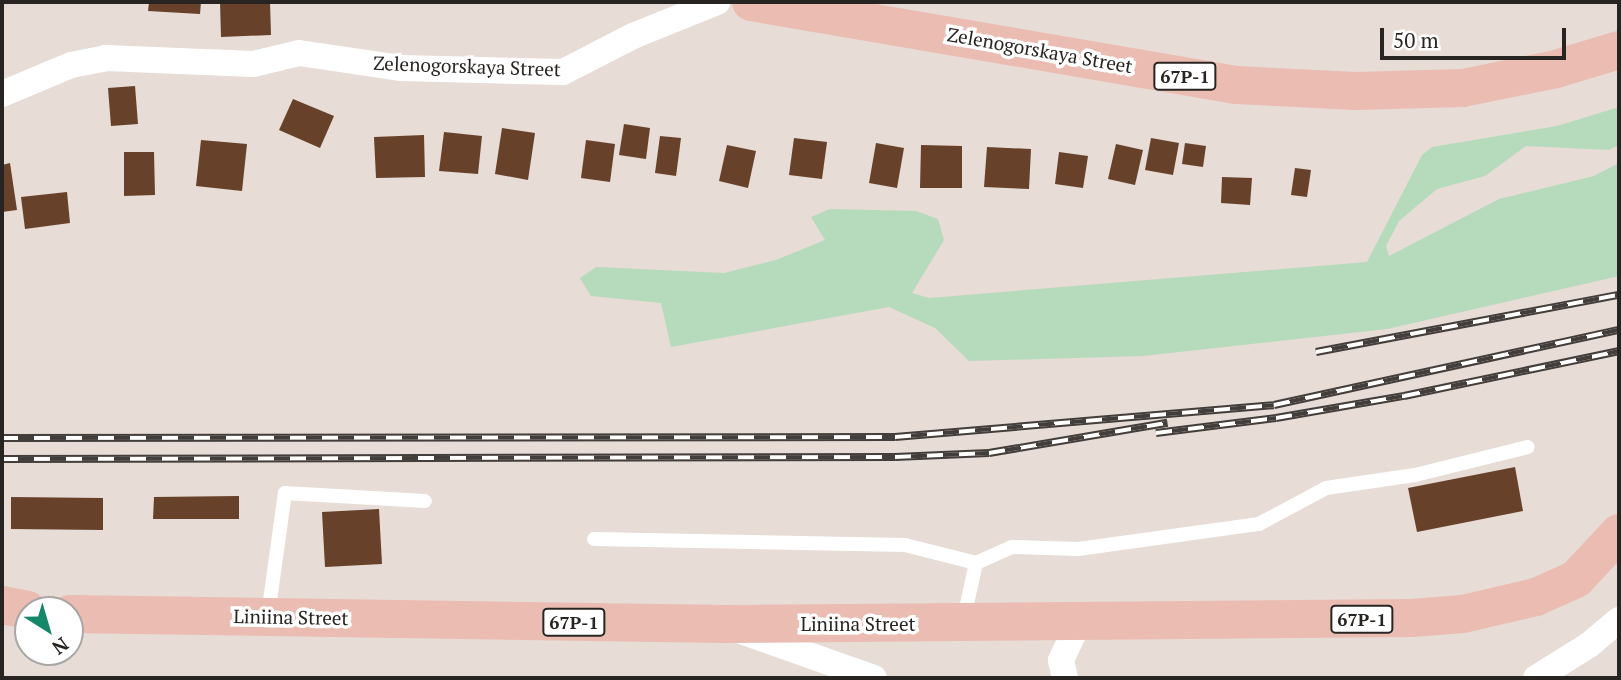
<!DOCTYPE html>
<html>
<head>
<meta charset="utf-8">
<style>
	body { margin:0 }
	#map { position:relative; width:1621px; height:680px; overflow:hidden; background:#e7dcd6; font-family:"PT Serif",serif }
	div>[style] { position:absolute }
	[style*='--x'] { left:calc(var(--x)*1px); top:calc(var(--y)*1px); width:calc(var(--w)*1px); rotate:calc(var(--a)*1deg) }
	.green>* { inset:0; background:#b6dabc }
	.building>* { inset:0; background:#68412a }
	.lane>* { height:14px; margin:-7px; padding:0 7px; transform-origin:7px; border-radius:7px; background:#fff }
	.street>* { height:26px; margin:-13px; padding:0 13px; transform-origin:13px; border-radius:13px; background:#fff }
	.primary>* { height:38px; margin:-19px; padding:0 19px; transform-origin:19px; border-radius:19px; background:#ebbcb2 }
	.rail>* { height:8px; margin-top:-4px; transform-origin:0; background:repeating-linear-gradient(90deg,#fff 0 16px,#433e3b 0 32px); box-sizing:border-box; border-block:2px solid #433e3b }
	span { translate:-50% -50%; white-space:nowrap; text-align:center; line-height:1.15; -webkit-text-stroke:7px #fff; paint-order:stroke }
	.shield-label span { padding:2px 5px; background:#fff; border:2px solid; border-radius:5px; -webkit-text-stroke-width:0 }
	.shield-label { font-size:18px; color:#282421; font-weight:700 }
	.street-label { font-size:19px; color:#282421 }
	.frame { position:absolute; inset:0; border:4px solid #282421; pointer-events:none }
	.north { position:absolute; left:14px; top:596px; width:70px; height:70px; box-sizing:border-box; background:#fff; border:2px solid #a9a7a6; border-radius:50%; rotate:143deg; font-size:19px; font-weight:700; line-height:28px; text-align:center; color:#282421 }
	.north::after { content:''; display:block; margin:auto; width:24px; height:32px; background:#148868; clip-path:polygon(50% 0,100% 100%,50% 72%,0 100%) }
	.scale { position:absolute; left:1380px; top:28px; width:186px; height:32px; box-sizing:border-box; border:4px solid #282421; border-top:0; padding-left:9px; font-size:21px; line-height:24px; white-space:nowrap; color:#282421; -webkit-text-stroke:5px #fff; paint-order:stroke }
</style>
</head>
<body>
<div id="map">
	<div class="green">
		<i style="clip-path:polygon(1619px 107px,1619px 145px,1609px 150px,1526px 146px,1485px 176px,1437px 189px,1399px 221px,1386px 246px,1389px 256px,1499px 199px,1594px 176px,1619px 163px,1619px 276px,1387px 329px,1143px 356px,969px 361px,935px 328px,889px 307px,671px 347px,661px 303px,591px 296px,580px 278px,596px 267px,724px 273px,776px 260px,825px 240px,811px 217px,830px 209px,916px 211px,938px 219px,944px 240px,912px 293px,929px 298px,1367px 262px,1422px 155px,1432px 147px,1557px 126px)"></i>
	</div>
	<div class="building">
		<i style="clip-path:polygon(149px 2px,201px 2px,200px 14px,148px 11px)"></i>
		<i style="clip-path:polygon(220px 2px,270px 2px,271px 35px,221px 37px)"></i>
		<i style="clip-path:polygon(135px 86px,138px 124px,111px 126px,108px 88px)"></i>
		<i style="clip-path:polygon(293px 99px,334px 116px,320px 148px,279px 130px)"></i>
		<i style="clip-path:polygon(624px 124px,650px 128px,646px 159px,619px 155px)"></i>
		<i style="clip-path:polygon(502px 128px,535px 133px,528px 180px,495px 174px)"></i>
		<i style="clip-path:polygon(444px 132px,482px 136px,478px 174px,439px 171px)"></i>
		<i style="clip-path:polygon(424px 135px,425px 177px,376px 178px,374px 137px)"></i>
		<i style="clip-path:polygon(660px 136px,681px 138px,676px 176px,655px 173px)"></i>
		<i style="clip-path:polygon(794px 138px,827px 142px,822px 179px,789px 175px)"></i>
		<i style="clip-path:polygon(1151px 138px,1179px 143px,1173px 175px,1145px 170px)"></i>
		<i style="clip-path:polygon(201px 140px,247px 144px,242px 191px,196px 186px)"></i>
		<i style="clip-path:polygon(586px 140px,615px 144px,610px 182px,581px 178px)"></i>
		<i style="clip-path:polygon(876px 143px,904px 148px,897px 188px,869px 183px)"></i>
		<i style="clip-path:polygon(1185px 143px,1206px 146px,1203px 167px,1182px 164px)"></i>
		<i style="clip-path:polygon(1116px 144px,1143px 150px,1135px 185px,1108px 179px)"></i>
		<i style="clip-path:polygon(727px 145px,756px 151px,748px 188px,719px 181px)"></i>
		<i style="clip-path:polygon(921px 145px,962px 146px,962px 188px,920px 188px)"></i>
		<i style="clip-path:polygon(987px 147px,1031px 149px,1029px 189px,984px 187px)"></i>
		<i style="clip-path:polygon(124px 152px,154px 152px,155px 195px,124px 196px)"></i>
		<i style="clip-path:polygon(1059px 152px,1088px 156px,1083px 188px,1055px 184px)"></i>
		<i style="clip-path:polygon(10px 163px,17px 210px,2px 212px,2px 165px)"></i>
		<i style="clip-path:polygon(1295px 168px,1311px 170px,1307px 197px,1291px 195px)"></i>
		<i style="clip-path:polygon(1222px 177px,1252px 178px,1250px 205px,1221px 203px)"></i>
		<i style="clip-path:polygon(67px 192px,70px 223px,25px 229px,21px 197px)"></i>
		<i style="clip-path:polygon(1515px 467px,1523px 511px,1417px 532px,1408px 488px)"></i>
		<i style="clip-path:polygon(239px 496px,239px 519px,153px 519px,154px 497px)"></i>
		<i style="clip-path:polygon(11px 497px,103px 498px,103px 530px,11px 529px)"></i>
		<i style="clip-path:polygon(379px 509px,382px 564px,325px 567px,322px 512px)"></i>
	</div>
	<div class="lane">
		<i style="--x:594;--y:539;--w:311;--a:1.1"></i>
		<i style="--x:905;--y:545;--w:73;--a:14.2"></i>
		<i style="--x:268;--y:615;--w:123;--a:-82.1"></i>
		<i style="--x:285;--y:493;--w:140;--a:3.3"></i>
		<i style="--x:963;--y:622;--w:60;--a:-77.6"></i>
		<i style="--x:976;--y:563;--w:39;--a:-24"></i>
		<i style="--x:1012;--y:547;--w:66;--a:1.7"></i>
		<i style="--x:1078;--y:549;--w:183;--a:-7.9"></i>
		<i style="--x:1259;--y:524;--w:76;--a:-28.2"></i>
		<i style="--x:1326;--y:488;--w:90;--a:-8.3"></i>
		<i style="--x:1415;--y:475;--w:116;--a:-13.9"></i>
	</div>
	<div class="street">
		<i style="--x:2;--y:94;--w:75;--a:-22.8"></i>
		<i style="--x:71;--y:65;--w:36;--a:-11"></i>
		<i style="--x:106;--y:58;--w:147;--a:2.3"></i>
		<i style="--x:253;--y:64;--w:47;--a:-13.4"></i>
		<i style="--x:299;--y:53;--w:102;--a:8.4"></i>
		<i style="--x:400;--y:68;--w:163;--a:1.4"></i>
		<i style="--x:563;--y:72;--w:79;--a:-27.2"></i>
		<i style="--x:633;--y:36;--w:91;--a:-22"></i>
		<i style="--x:741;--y:631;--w:141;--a:19.5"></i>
		<i style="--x:1065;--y:678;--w:18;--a:-103"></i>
		<i style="--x:1061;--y:660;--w:42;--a:-64.7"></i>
		<i style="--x:1536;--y:678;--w:62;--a:-31.9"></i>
		<i style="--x:1589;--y:645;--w:39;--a:-40"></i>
	</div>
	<div class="primary">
		<i style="--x:751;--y:2;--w:492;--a:9.7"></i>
		<i style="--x:1236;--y:85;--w:120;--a:2.9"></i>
		<i style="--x:1356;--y:91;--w:107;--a:-1.6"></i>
		<i style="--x:1463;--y:88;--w:95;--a:-11.5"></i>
		<i style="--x:1556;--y:69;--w:66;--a:-16.8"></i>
		<i style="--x:2;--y:605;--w:26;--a:11"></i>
		<i style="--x:70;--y:614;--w:654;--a:0.88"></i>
		<i style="--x:724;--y:624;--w:688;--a:-0.5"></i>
		<i style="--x:1412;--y:618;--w:51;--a:-4.5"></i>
		<i style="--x:1463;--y:614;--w:75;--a:-13.1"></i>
		<i style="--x:1536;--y:597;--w:44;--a:-24.2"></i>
		<i style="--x:1576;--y:579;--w:63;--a:-46.9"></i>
	</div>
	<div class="rail">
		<i style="--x:1316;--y:352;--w:308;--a:-10.7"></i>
		<i style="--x:1156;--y:433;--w:121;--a:-7.1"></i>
		<i style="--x:1276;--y:418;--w:130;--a:-9.8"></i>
		<i style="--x:1404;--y:396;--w:220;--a:-11.8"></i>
		<i style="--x:2;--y:438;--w:893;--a:-0.06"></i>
		<i style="--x:895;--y:437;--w:380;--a:-4.8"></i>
		<i style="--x:1274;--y:405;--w:353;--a:-12.3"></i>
		<i style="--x:2;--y:459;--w:893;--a:-0.13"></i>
		<i style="--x:895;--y:457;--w:94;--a:-2.4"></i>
		<i style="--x:989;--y:453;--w:181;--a:-9.6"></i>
	</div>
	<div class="shield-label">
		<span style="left:1185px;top:76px">67Р-1</span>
		<span style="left:1362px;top:619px">67Р-1</span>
		<span style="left:574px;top:622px">67Р-1</span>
	</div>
	<div class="street-label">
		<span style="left:1040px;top:50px;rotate:10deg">Zelenogorskaya Street</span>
		<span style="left:467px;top:66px;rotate:2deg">Zelenogorskaya Street</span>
		<span style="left:291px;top:617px;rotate:1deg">Liniina Street</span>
		<span style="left:858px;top:624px">Liniina Street</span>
	</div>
	<div class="frame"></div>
	<div class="north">N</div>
	<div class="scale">50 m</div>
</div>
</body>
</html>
